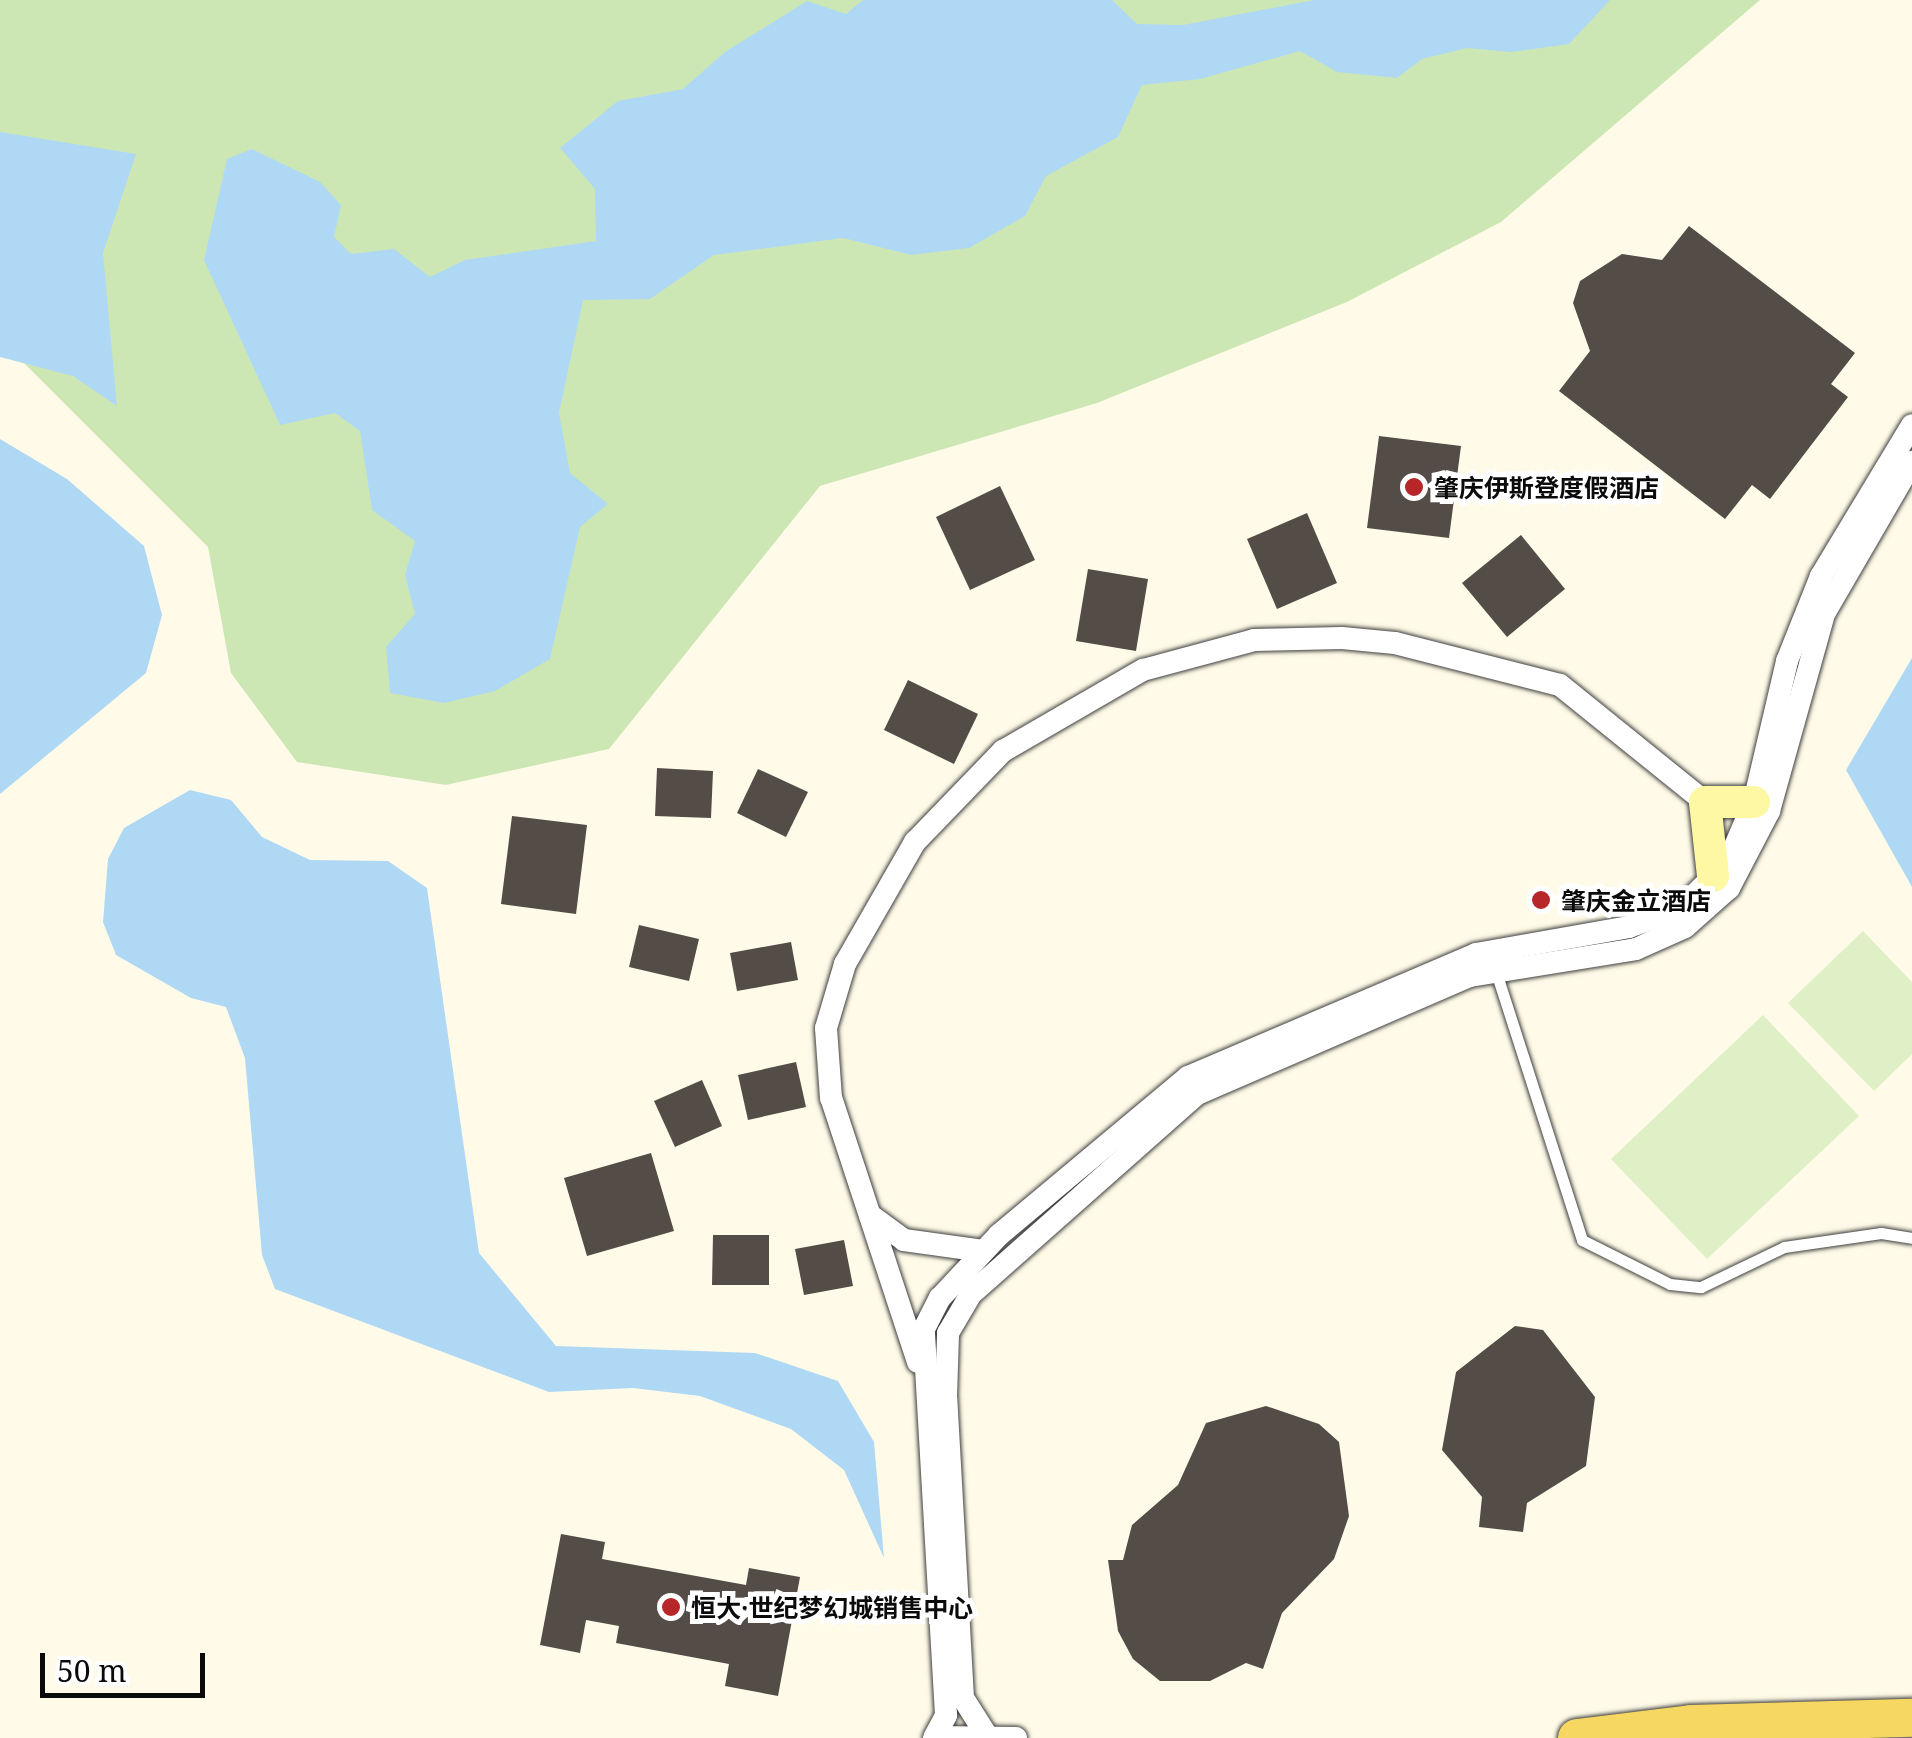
<!DOCTYPE html>
<html>
<head>
<meta charset="utf-8">
<style>
	body { margin:0 }
	#map { position:relative; width:1912px; height:1738px; overflow:hidden; background:#fffbe8; font-family:"Noto Serif","Noto Sans SC",serif }
	div>[style] { position:absolute }
	[style*='--x'] { left:calc(var(--x)*1px); top:calc(var(--y)*1px); width:calc(var(--w)*1px); rotate:calc(var(--a)*1deg) }
	.green>* { inset:0; background:#cde7b4 }
	.pitch>* { inset:0; background:#dfefc6 }
	.water>* { inset:0; background:#afd8f5 }
	.building>* { inset:0; background:#534c47 }
	.roads { filter:drop-shadow(0 0 2px #3e3e3e) drop-shadow(0 0 2px #3e3e3e) }
	.lane>* { height:11px; margin:-5.5px; padding:0 5.5px; transform-origin:5.5px; border-radius:5.5px; background:#fff }
	.street>* { height:22px; margin:-11px; padding:0 11px; transform-origin:11px; border-radius:11px; background:#fff }
	.secondary>* { height:32px; margin:-16px; padding:0 16px; transform-origin:16px; border-radius:16px; background:#fef7a4 }
	.primary>* { height:38px; margin:-19px; padding:0 19px; transform-origin:19px; border-radius:19px; background:#f6d761 }
	.dots>* { width:28px; height:28px; translate:-50% -50%; box-sizing:border-box; border:5px solid #fff; border-radius:50% }
	span { translate:-50% -50%; white-space:nowrap; text-align:center; line-height:1.15; -webkit-text-stroke:10px #fff; paint-order:stroke }
	.poi-label { font-size:25px; color:#0b0b0b; font-weight:700 }
	.left { translate:0 -50%; text-align:left }
	.scale { position:absolute; left:40px; top:1653px; width:165px; height:45px; box-sizing:border-box; border:5px solid #0b0b0b; border-top:0; padding-left:12px; font-size:30px; line-height:35px; white-space:nowrap; color:#0b0b0b; -webkit-text-stroke:8px #fff; paint-order:stroke }
</style>
</head>
<body>
<div id="map">
	<div class="green">
		<i style="clip-path:polygon(0 0,1760px 0,1501px 222px,1347px 302px,1097px 403px,820px 486px,609px 749px,446px 785px,297px 762px,231px 673px,208px 547px,0 339px)"></i>
	</div>
	<div class="pitch">
		<i style="clip-path:polygon(1863px 931px,1912px 982px,1912px 1054px,1874px 1091px,1788px 1003px)"></i>
		<i style="clip-path:polygon(1763px 1015px,1859px 1116px,1707px 1259px,1611px 1159px)"></i>
	</div>
	<div class="water">
		<i style="clip-path:polygon(863px 0,1112px 0,1137px 24px,1183px 25px,1314px 0,1610px 0,1569px 44px,1511px 52px,1467px 48px,1422px 59px,1397px 78px,1337px 72px,1300px 51px,1200px 79px,1142px 85px,1118px 137px,1046px 176px,1025px 216px,969px 248px,911px 255px,843px 238px,714px 255px,650px 299px,583px 300px,559px 413px,570px 473px,608px 504px,580px 527px,550px 659px,495px 691px,444px 703px,390px 693px,386px 647px,415px 614px,405px 575px,415px 541px,372px 510px,360px 431px,335px 413px,280px 425px,204px 260px,227px 159px,252px 149px,320px 182px,341px 205px,334px 237px,351px 254px,394px 249px,430px 277px,465px 260px,596px 241px,595px 189px,560px 148px,618px 101px,683px 89px,725px 52px,807px 1px,846px 14px)"></i>
		<i style="clip-path:polygon(0 132px,136px 154px,103px 253px,117px 406px,73px 376px,0 357px)"></i>
		<i style="clip-path:polygon(0 439px,67px 479px,144px 546px,162px 615px,146px 673px,0 794px)"></i>
		<i style="clip-path:polygon(1912px 658px,1912px 887px,1846px 770px)"></i>
		<i style="clip-path:polygon(190px 790px,231px 800px,262px 837px,310px 860px,388px 861px,427px 888px,479px 1253px,556px 1346px,755px 1353px,838px 1381px,874px 1442px,884px 1558px,844px 1470px,791px 1429px,700px 1396px,633px 1388px,549px 1392px,275px 1289px,262px 1255px,245px 1058px,226px 1007px,191px 998px,116px 955px,103px 922px,108px 859px,124px 828px)"></i>
	</div>
	<div class="building">
		<i style="clip-path:polygon(1689px 226px,1855px 353px,1831px 384px,1848px 397px,1770px 499px,1752px 485px,1725px 519px,1559px 391px,1590px 351px,1573px 303px,1580px 281px,1622px 254px,1662px 260px)"></i>
		<i style="clip-path:polygon(1379px 436px,1461px 446px,1449px 538px,1367px 528px)"></i>
		<i style="clip-path:polygon(1000px 486px,1035px 560px,970px 590px,936px 517px)"></i>
		<i style="clip-path:polygon(1307px 513px,1337px 583px,1277px 609px,1247px 539px)"></i>
		<i style="clip-path:polygon(1521px 535px,1565px 589px,1507px 637px,1462px 583px)"></i>
		<i style="clip-path:polygon(1088px 569px,1148px 579px,1136px 651px,1076px 641px)"></i>
		<i style="clip-path:polygon(908px 680px,978px 714px,954px 764px,884px 730px)"></i>
		<i style="clip-path:polygon(657px 768px,713px 771px,711px 818px,655px 816px)"></i>
		<i style="clip-path:polygon(758px 769px,808px 792px,786px 837px,737px 813px)"></i>
		<i style="clip-path:polygon(512px 816px,587px 825px,576px 914px,501px 904px)"></i>
		<i style="clip-path:polygon(639px 925px,699px 939px,689px 981px,629px 967px)"></i>
		<i style="clip-path:polygon(791px 942px,798px 980px,737px 991px,730px 953px)"></i>
		<i style="clip-path:polygon(796px 1062px,806px 1107px,748px 1120px,738px 1075px)"></i>
		<i style="clip-path:polygon(702px 1080px,722px 1126px,675px 1147px,654px 1101px)"></i>
		<i style="clip-path:polygon(651px 1153px,674px 1231px,587px 1256px,564px 1178px)"></i>
		<i style="clip-path:polygon(713px 1235px,769px 1235px,769px 1285px,712px 1285px)"></i>
		<i style="clip-path:polygon(844px 1240px,853px 1286px,804px 1295px,795px 1249px)"></i>
		<i style="clip-path:polygon(1515px 1326px,1543px 1330px,1595px 1397px,1586px 1466px,1527px 1503px,1523px 1532px,1479px 1527px,1482px 1497px,1442px 1450px,1456px 1372px)"></i>
		<i style="clip-path:polygon(1266px 1406px,1319px 1424px,1339px 1442px,1349px 1516px,1334px 1559px,1282px 1613px,1263px 1669px,1246px 1663px,1210px 1681px,1160px 1681px,1133px 1659px,1118px 1631px,1108px 1560px,1123px 1560px,1132px 1525px,1178px 1485px,1206px 1423px)"></i>
		<i style="clip-path:polygon(561px 1534px,605px 1542px,602px 1559px,746px 1585px,749px 1568px,800px 1577px,778px 1696px,725px 1686px,729px 1664px,616px 1643px,619px 1626px,586px 1620px,580px 1653px,540px 1645px)"></i>
	</div>
	<div class="roads">
		<div class="lane">
			<i style="--x:1496;--y:972;--w:281;--a:72.2"></i>
			<i style="--x:1582;--y:1240;--w:98;--a:26.6"></i>
			<i style="--x:1670;--y:1284;--w:31;--a:6"></i>
			<i style="--x:1701;--y:1287;--w:92;--a:-25.7"></i>
			<i style="--x:1784;--y:1247;--w:98;--a:-8.2"></i>
			<i style="--x:1881;--y:1233;--w:31;--a:9"></i>
		</div>
		<div class="street">
			<i style="--x:870;--y:1215;--w:42;--a:36.3"></i>
			<i style="--x:904;--y:1240;--w:80;--a:7.9"></i>
			<i style="--x:918;--y:1362;--w:278;--a:-108.2"></i>
			<i style="--x:831;--y:1098;--w:70;--a:-94.1"></i>
			<i style="--x:826;--y:1028;--w:67;--a:-73.5"></i>
			<i style="--x:845;--y:964;--w:141;--a:-60.2"></i>
			<i style="--x:915;--y:842;--w:127;--a:-46"></i>
			<i style="--x:1003;--y:751;--w:162;--a:-30.1"></i>
			<i style="--x:1143;--y:670;--w:115;--a:-15.1"></i>
			<i style="--x:1254;--y:640;--w:88;--a:-1.3"></i>
			<i style="--x:1342;--y:638;--w:53;--a:5.4"></i>
			<i style="--x:1395;--y:643;--w:170;--a:14.3"></i>
			<i style="--x:1560;--y:685;--w:186;--a:38.9"></i>
			<i style="--x:987;--y:1736;--w:45;--a:-122.3"></i>
			<i style="--x:963;--y:1698;--w:300;--a:-93.2"></i>
			<i style="--x:946;--y:1398;--w:65;--a:-88.2"></i>
			<i style="--x:948;--y:1333;--w:45;--a:-59.5"></i>
			<i style="--x:971;--y:1294;--w:302;--a:-41.5"></i>
			<i style="--x:1197;--y:1094;--w:297;--a:-23.4"></i>
			<i style="--x:1470;--y:976;--w:168;--a:-9.2"></i>
			<i style="--x:1636;--y:949;--w:54;--a:-24.2"></i>
			<i style="--x:1685;--y:927;--w:59;--a:-41.6"></i>
			<i style="--x:1729;--y:888;--w:87;--a:-62.5"></i>
			<i style="--x:1769;--y:811;--w:205;--a:-74.4"></i>
			<i style="--x:1824;--y:614;--w:176;--a:-59.9"></i>
			<i style="--x:935;--y:1737;--w:81;--a:0.7"></i>
			<i style="--x:934;--y:1738;--w:26;--a:-62"></i>
			<i style="--x:946;--y:1715;--w:387;--a:-93.3"></i>
			<i style="--x:924;--y:1329;--w:35;--a:-63"></i>
			<i style="--x:940;--y:1298;--w:86;--a:-46.9"></i>
			<i style="--x:999;--y:1235;--w:246;--a:-39.9"></i>
			<i style="--x:1188;--y:1077;--w:313;--a:-23.1"></i>
			<i style="--x:1476;--y:954;--w:155;--a:-10"></i>
			<i style="--x:1629;--y:927;--w:55;--a:-20.1"></i>
			<i style="--x:1681;--y:908;--w:66;--a:-44.4"></i>
			<i style="--x:1728;--y:862;--w:65;--a:-66.6"></i>
			<i style="--x:1754;--y:802;--w:145;--a:-76.8"></i>
			<i style="--x:1787;--y:661;--w:92;--a:-68.2"></i>
			<i style="--x:1821;--y:576;--w:176;--a:-58.9"></i>
		</div>
		<div class="secondary">
			<i style="--x:1713;--y:876;--w:74;--a:-96.2"></i>
			<i style="--x:1705;--y:802;--w:49;--a:0"></i>
		</div>
		<div class="primary">
			<i style="--x:1577;--y:1738;--w:115;--a:-7"></i>
			<i style="--x:1691;--y:1724;--w:221;--a:-1.6"></i>
		</div>
	</div>
	<div class="dots">
		<i style="left:1414px;top:487px;background:#b72628"></i>
		<i style="left:1541px;top:900px;background:#b72628"></i>
		<i style="left:671px;top:1607px;background:#b72628"></i>
	</div>
	<div class="poi-label">
		<span class="left" style="left:1434px;top:487px">肇庆伊斯登度假酒店</span>
		<span class="left" style="left:1561px;top:900px">肇庆金立酒店</span>
		<span class="left" style="left:691px;top:1607px">恒大·世纪梦幻城销售中心</span>
	</div>
	<div class="scale">50 m</div>
</div>
</body>
</html>
